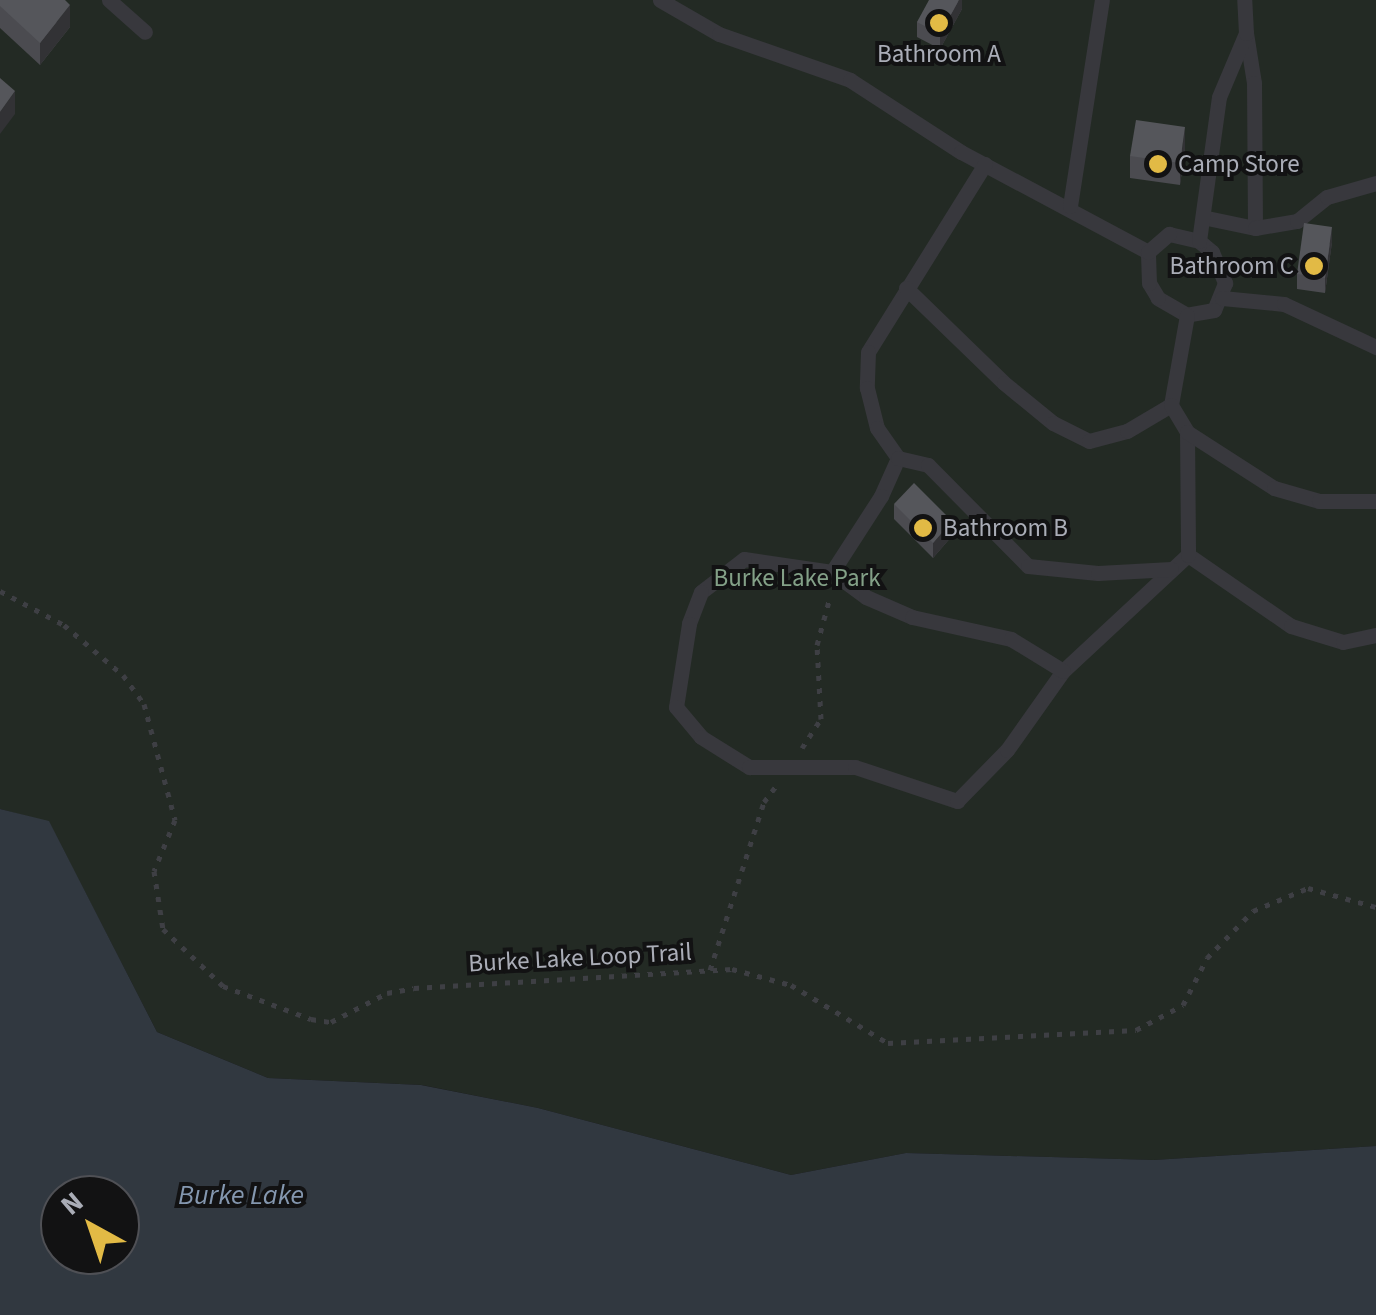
<!DOCTYPE html>
<html>
<head>
<meta charset="utf-8">
<style>
	body { margin:0 }
	#map { position:relative; width:1376px; height:1315px; overflow:hidden; background:#171718; font-family:"Source Sans 3",sans-serif }
	div>[style] { position:absolute }
	[style*='--x'] { left:calc(var(--x)*1px); top:calc(var(--y)*1px); width:calc(var(--w)*1px); rotate:calc(var(--a)*1deg) }
	.green>* { inset:0; background:#232a24 }
	.water>* { inset:0; background:#313840 }
	.path>* { height:5px; margin-top:-2.5px; transform-origin:0; background:repeating-linear-gradient(90deg,#3e3f44 0 5px,transparent 0 13px) }
	.lane>* { height:15px; margin:-7.5px; padding:0 7.5px; transform-origin:7.5px; border-radius:7.5px; background:#38383d }
	.wall>* { inset:0; background:#4b4b50 }
	.shaded-wall>* { inset:0; background:#323235 }
	.building>* { inset:0; background:#55565b }
	.dots>* { width:28px; height:28px; translate:-50% -50%; box-sizing:border-box; border:5px solid #121213; border-radius:50% }
	span { translate:-50% -50%; white-space:nowrap; text-align:center; line-height:1.15; -webkit-text-stroke:8px #121213; paint-order:stroke }
	.poi-label { font-size:25px; color:#aaadb7 }
	.left { translate:0 -50%; text-align:left }
	.right { translate:-100% -50%; text-align:right }
	.park-label { font-size:25px; color:#83a087 }
	.street-label { font-size:25px; color:#aaadb7 }
	.water-label { font-size:28px; color:#8497af; font-style:italic }
	.north { position:absolute; left:40px; top:1175px; width:100px; height:100px; box-sizing:border-box; background:#121213; border:2px solid #4f5055; border-radius:50%; rotate:320deg; font-size:28px; font-weight:700; line-height:40px; text-align:center; color:#aaadb7 }
	.north::after { content:''; display:block; margin:auto; width:35px; height:45px; background:#e2ba45; clip-path:polygon(50% 0,100% 100%,50% 72%,0 100%) }
</style>
</head>
<body>
<div id="map">
	<div class="green">
		<i style="clip-path:polygon(0 0,1376px 0,1376px 1146px,1154px 1160px,906px 1153px,791px 1175px,538px 1108px,422px 1085px,268px 1078px,157px 1032px,49px 822px,0 809px)"></i>
	</div>
	<div class="water">
		<i style="clip-path:polygon(evenodd,0 809px,49px 821px,157px 1032px,268px 1078px,421px 1085px,538px 1108px,791px 1175px,906px 1153px,1154px 1160px,1376px 1146px,1376px 1315px,0 1315px,0 809px,60px 1195px,120px 1195px,120px 1255px,60px 1255px,60px 1195px)"></i>
	</div>
	<div class="path">
		<i style="--x:0;--y:591;--w:72;--a:28"></i>
		<i style="--x:64;--y:625;--w:77;--a:40.3"></i>
		<i style="--x:123;--y:675;--w:36;--a:54"></i>
		<i style="--x:144;--y:704;--w:120;--a:75"></i>
		<i style="--x:175;--y:820;--w:55;--a:112.4"></i>
		<i style="--x:154;--y:871;--w:59;--a:81.2"></i>
		<i style="--x:163;--y:929;--w:83;--a:43.5"></i>
		<i style="--x:223;--y:986;--w:94;--a:20.6"></i>
		<i style="--x:311;--y:1019;--w:20;--a:9"></i>
		<i style="--x:331;--y:1022;--w:63;--a:-27.4"></i>
		<i style="--x:387;--y:993;--w:27;--a:-10"></i>
		<i style="--x:414;--y:988;--w:319;--a:-3.4"></i>
		<i style="--x:732;--y:969;--w:61;--a:15.2"></i>
		<i style="--x:791;--y:985;--w:113;--a:30.9"></i>
		<i style="--x:888;--y:1043;--w:248;--a:-3"></i>
		<i style="--x:1136;--y:1030;--w:53;--a:-28"></i>
		<i style="--x:1183;--y:1005;--w:53;--a:-62.9"></i>
		<i style="--x:1207;--y:958;--w:66;--a:-45.6"></i>
		<i style="--x:1253;--y:911;--w:60;--a:-22.7"></i>
		<i style="--x:1308;--y:888;--w:71;--a:15.6"></i>
		<i style="--x:802;--y:748;--w:35;--a:-57"></i>
		<i style="--x:821;--y:719;--w:74;--a:-93.1"></i>
		<i style="--x:817;--y:645;--w:50;--a:-74.8"></i>
		<i style="--x:710;--y:970;--w:176;--a:-72.2"></i>
		<i style="--x:764;--y:802;--w:20;--a:-53"></i>
	</div>
	<div class="lane">
		<i style="--x:109;--y:0;--w:48;--a:41.6"></i>
		<i style="--x:660;--y:0;--w:68;--a:30"></i>
		<i style="--x:719;--y:34;--w:139;--a:19.3"></i>
		<i style="--x:850;--y:80;--w:132;--a:33"></i>
		<i style="--x:961;--y:152;--w:212;--a:28.1"></i>
		<i style="--x:1246;--y:33;--w:51;--a:80.9"></i>
		<i style="--x:1254;--y:83;--w:145;--a:89.6"></i>
		<i style="--x:985;--y:164;--w:221;--a:121.9"></i>
		<i style="--x:868;--y:352;--w:36;--a:92"></i>
		<i style="--x:867;--y:388;--w:41;--a:76"></i>
		<i style="--x:877;--y:428;--w:37;--a:55"></i>
		<i style="--x:898;--y:458;--w:42;--a:114.1"></i>
		<i style="--x:881;--y:496;--w:90;--a:122.8"></i>
		<i style="--x:832;--y:572;--w:89;--a:-171.6"></i>
		<i style="--x:744;--y:559;--w:54;--a:142.5"></i>
		<i style="--x:701;--y:592;--w:34;--a:111"></i>
		<i style="--x:689;--y:624;--w:84;--a:98.9"></i>
		<i style="--x:676;--y:707;--w:39;--a:50"></i>
		<i style="--x:701;--y:737;--w:57;--a:32"></i>
		<i style="--x:749;--y:767;--w:106;--a:0"></i>
		<i style="--x:855;--y:767;--w:108;--a:18.4"></i>
		<i style="--x:957;--y:801;--w:71;--a:-45.6"></i>
		<i style="--x:1007;--y:750;--w:97;--a:-54.7"></i>
		<i style="--x:1063;--y:671;--w:171;--a:-42.9"></i>
		<i style="--x:1188;--y:555;--w:125;--a:34.6"></i>
		<i style="--x:1291;--y:626;--w:54;--a:17.1"></i>
		<i style="--x:1343;--y:642;--w:34;--a:-12"></i>
		<i style="--x:1070;--y:206;--w:208;--a:-81.2"></i>
		<i style="--x:1207;--y:218;--w:49;--a:11.8"></i>
		<i style="--x:1255;--y:228;--w:43;--a:-9.5"></i>
		<i style="--x:1297;--y:221;--w:38;--a:-39"></i>
		<i style="--x:1327;--y:197;--w:51;--a:-15.9"></i>
		<i style="--x:1169;--y:234;--w:31;--a:13"></i>
		<i style="--x:1199;--y:241;--w:17;--a:40"></i>
		<i style="--x:1212;--y:252;--w:34;--a:67"></i>
		<i style="--x:1225;--y:283;--w:29;--a:112"></i>
		<i style="--x:1214;--y:310;--w:27;--a:170"></i>
		<i style="--x:1187;--y:315;--w:34;--a:-150"></i>
		<i style="--x:1158;--y:298;--w:17;--a:-121"></i>
		<i style="--x:1149;--y:283;--w:31;--a:-92"></i>
		<i style="--x:1148;--y:252;--w:28;--a:-41"></i>
		<i style="--x:1199;--y:241;--w:145;--a:-82.1"></i>
		<i style="--x:1219;--y:97;--w:69;--a:-67.1"></i>
		<i style="--x:1246;--y:33;--w:33;--a:-93"></i>
		<i style="--x:906;--y:288;--w:136;--a:44.1"></i>
		<i style="--x:1004;--y:383;--w:63;--a:39.2"></i>
		<i style="--x:1053;--y:423;--w:40;--a:26.6"></i>
		<i style="--x:1089;--y:441;--w:39;--a:-15"></i>
		<i style="--x:1127;--y:431;--w:51;--a:-30.6"></i>
		<i style="--x:1171;--y:405;--w:91;--a:-79.9"></i>
		<i style="--x:1222;--y:298;--w:62;--a:5.5"></i>
		<i style="--x:1284;--y:304;--w:102;--a:25.1"></i>
		<i style="--x:1171;--y:405;--w:31;--a:59"></i>
		<i style="--x:1187;--y:432;--w:123;--a:89.5"></i>
		<i style="--x:1187;--y:432;--w:103;--a:32.8"></i>
		<i style="--x:1274;--y:488;--w:47;--a:16.1"></i>
		<i style="--x:1319;--y:501;--w:57;--a:0"></i>
		<i style="--x:898;--y:458;--w:31;--a:13"></i>
		<i style="--x:928;--y:465;--w:142;--a:45.3"></i>
		<i style="--x:1028;--y:566;--w:70;--a:5.7"></i>
		<i style="--x:1098;--y:573;--w:73;--a:-3.1"></i>
		<i style="--x:832;--y:572;--w:42;--a:36.3"></i>
		<i style="--x:866;--y:597;--w:50;--a:23.5"></i>
		<i style="--x:912;--y:617;--w:101;--a:12.5"></i>
		<i style="--x:1011;--y:639;--w:61;--a:31.6"></i>
	</div>
	<div class="wall">
		<i style="clip-path:polygon(0 0,70px 27px,40px 65px,0 28px)"></i>
		<i style="clip-path:polygon(962px 0,962px 9px,940px 49px,917px 37px,917px 22px)"></i>
		<i style="clip-path:polygon(1185px 149px,1180px 185px,1130px 178px,1130px 156px)"></i>
		<i style="clip-path:polygon(1332px 242px,1325px 293px,1297px 289px,1297px 274px)"></i>
		<i style="clip-path:polygon(894px 504px,952px 536px,933px 558px,894px 519px)"></i>
	</div>
	<div class="shaded-wall">
		<i style="clip-path:polygon(959px 0,962px 0,962px 9px,940px 49px,940px 34px)"></i>
		<i style="clip-path:polygon(70px 5px,70px 27px,40px 65px,40px 43px)"></i>
		<i style="clip-path:polygon(15px 91px,15px 114px,0 134px,0 112px)"></i>
		<i style="clip-path:polygon(1185px 127px,1185px 149px,1180px 185px,1180px 163px)"></i>
		<i style="clip-path:polygon(1332px 227px,1332px 242px,1325px 293px,1325px 278px)"></i>
		<i style="clip-path:polygon(952px 521px,952px 536px,933px 558px,933px 543px)"></i>
	</div>
	<div class="building">
		<i style="clip-path:polygon(0 0,65px 0,70px 5px,40px 43px,0 6px)"></i>
		<i style="clip-path:polygon(929px 0,959px 0,940px 34px,917px 22px)"></i>
		<i style="clip-path:polygon(0 78px,15px 91px,0 112px)"></i>
		<i style="clip-path:polygon(1136px 120px,1185px 127px,1180px 163px,1130px 156px)"></i>
		<i style="clip-path:polygon(1304px 223px,1332px 227px,1325px 278px,1297px 274px)"></i>
		<i style="clip-path:polygon(914px 483px,952px 521px,933px 543px,894px 504px)"></i>
	</div>
	<div class="dots">
		<i style="left:939px;top:23px;background:#e2ba45"></i>
		<i style="left:1158px;top:164px;background:#e2ba45"></i>
		<i style="left:1314px;top:266px;background:#e2ba45"></i>
		<i style="left:923px;top:528px;background:#e2ba45"></i>
	</div>
	<div class="poi-label">
		<span style="left:939px;top:54px">Bathroom A</span>
		<span class="left" style="left:1178px;top:164px">Camp Store</span>
		<span class="right" style="left:1294px;top:266px">Bathroom C</span>
		<span class="left" style="left:943px;top:528px">Bathroom B</span>
	</div>
	<div class="park-label">
		<span style="left:797px;top:578px">Burke Lake Park</span>
	</div>
	<div class="street-label">
		<span style="left:580px;top:958px;rotate:-3deg">Burke Lake Loop Trail</span>
	</div>
	<div class="water-label">
		<span style="left:241px;top:1195px">Burke Lake</span>
	</div>
	<div class="north">N</div>
</div>
</body>
</html>
